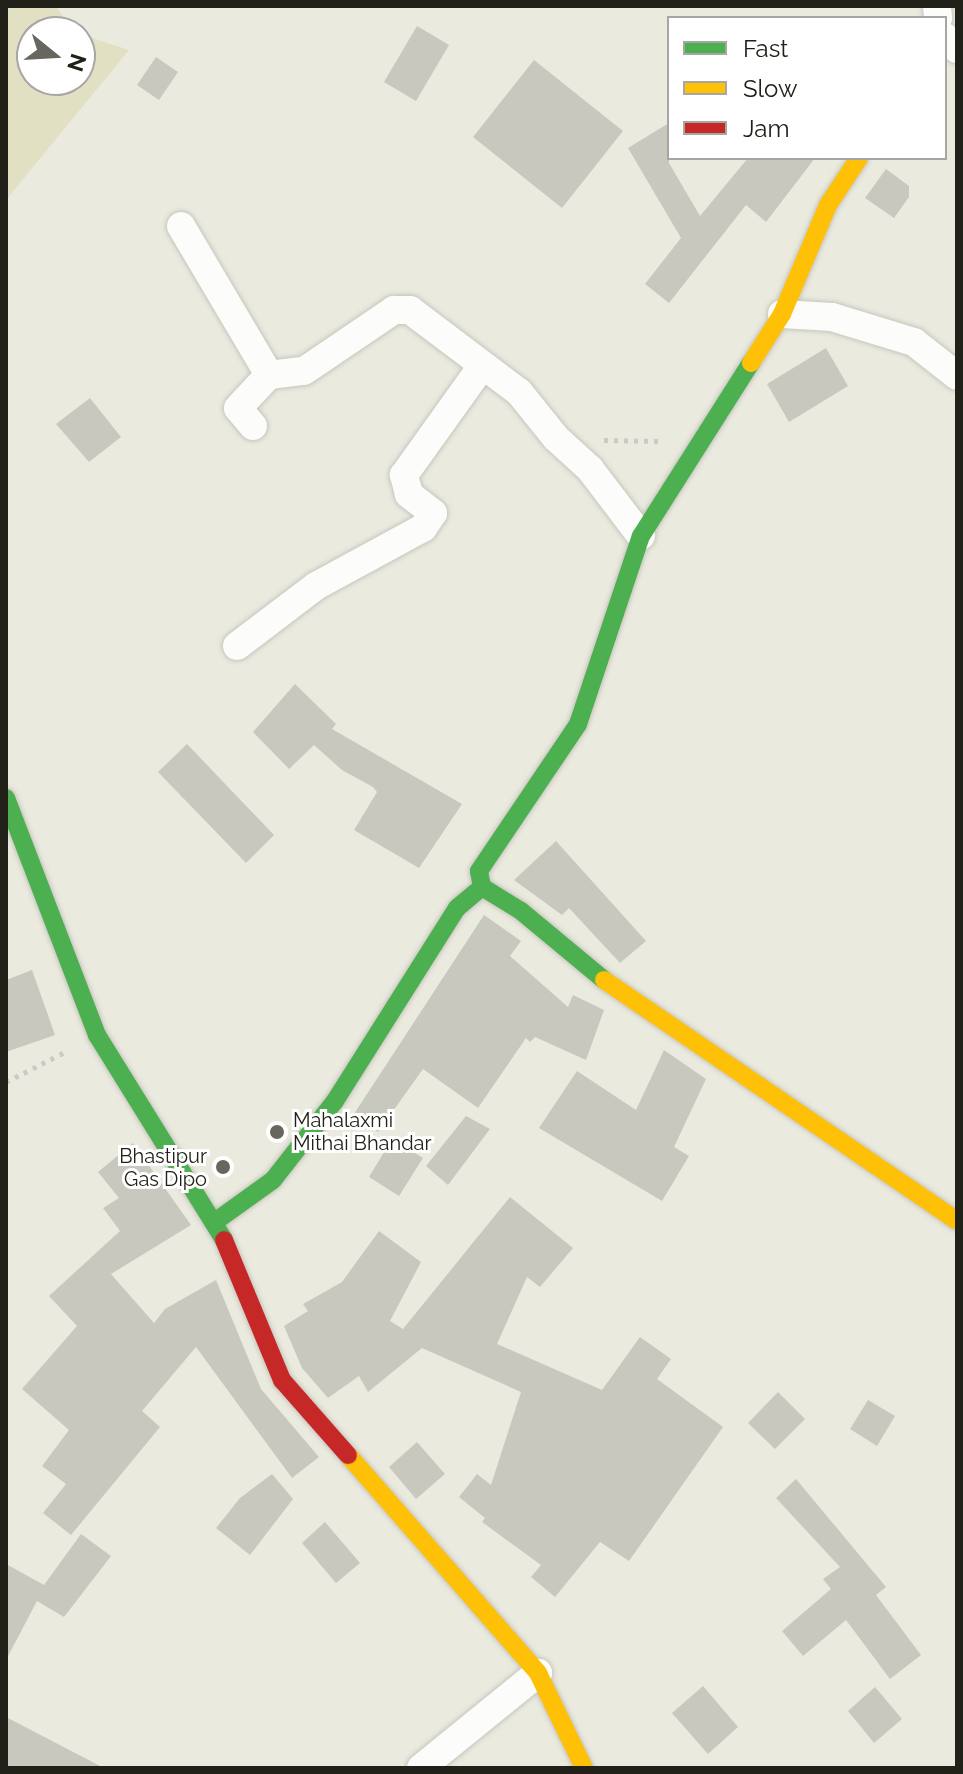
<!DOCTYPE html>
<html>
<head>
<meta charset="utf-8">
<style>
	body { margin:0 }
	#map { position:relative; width:963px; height:1774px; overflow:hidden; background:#ebeadf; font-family:Raleway,sans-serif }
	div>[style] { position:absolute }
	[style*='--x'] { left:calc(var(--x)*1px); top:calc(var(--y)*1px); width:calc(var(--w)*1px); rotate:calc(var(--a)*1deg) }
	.green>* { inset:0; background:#e2e0c3 }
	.building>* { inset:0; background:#c8c8bf }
	.path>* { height:5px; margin-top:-2.5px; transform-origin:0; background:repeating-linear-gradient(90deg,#cacac7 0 4px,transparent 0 10px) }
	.roads { filter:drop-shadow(0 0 2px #c7c6be) drop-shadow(0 0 2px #c7c6be) }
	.street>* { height:28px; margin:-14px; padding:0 14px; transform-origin:14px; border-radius:14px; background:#fcfcfa }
	.fast>* { height:18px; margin:-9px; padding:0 9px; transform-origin:9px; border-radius:9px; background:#4caf50 }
	.slow>* { height:18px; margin:-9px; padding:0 9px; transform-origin:9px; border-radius:9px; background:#ffc107 }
	.jam>* { height:18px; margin:-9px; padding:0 9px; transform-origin:9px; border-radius:9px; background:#c62828 }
	.dots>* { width:22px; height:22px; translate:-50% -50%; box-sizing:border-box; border:4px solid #fff; border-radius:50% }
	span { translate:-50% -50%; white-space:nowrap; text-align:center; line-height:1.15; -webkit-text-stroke:6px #fff; paint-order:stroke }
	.poi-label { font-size:20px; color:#212119 }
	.left { translate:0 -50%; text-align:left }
	.right { translate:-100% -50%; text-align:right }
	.frame { position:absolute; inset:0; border:8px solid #212119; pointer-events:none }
	.legend { position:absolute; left:667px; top:16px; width:280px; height:144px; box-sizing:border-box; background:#fff; border:2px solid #a6a6a3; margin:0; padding:10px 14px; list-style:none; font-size:24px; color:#212119 }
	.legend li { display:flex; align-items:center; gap:16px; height:40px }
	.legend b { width:40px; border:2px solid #a6a6a3 }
	.north { position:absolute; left:16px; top:16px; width:80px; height:80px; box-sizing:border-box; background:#fff; border:2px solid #a6a6a3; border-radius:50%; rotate:108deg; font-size:22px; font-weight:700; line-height:32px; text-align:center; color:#212119 }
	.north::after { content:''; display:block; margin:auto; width:28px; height:36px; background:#68675e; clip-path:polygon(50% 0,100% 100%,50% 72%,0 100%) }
</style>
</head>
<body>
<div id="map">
	<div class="green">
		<i style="clip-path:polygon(6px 6px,56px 6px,73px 32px,32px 32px,32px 80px,80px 80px,80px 34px,129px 50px,6px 200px)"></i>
	</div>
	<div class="building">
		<i style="clip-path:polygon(417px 26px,449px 45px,416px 101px,384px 82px)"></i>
		<i style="clip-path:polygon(156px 57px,178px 72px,159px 100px,137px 85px)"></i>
		<i style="clip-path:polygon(534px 60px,623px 131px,562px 208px,473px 137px)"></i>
		<i style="clip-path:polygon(669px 123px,669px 163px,700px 216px,748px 158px,815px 158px,766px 222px,746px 205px,669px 303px,645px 284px,681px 238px,628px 148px)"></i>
		<i style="clip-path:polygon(886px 169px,909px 186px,909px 197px,894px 218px,865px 198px)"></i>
		<i style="clip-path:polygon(826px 348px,848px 386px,789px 422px,767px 384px)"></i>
		<i style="clip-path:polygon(90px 398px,121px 437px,89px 462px,56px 424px)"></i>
		<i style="clip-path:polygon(295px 684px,336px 724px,332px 729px,462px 804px,419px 868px,354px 830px,377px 792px,373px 787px,342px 770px,314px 745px,289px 769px,253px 732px)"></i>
		<i style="clip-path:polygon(187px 744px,274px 835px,246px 863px,158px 772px)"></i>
		<i style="clip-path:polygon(556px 841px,646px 941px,620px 963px,569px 908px,562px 915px,514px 880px)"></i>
		<i style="clip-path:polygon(484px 915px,521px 941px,510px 956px,568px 1007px,573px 995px,604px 1010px,586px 1060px,535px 1037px,530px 1042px,526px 1038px,478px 1108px,423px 1069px,378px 1132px,354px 1114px)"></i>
		<i style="clip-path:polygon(32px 970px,55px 1035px,6px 1052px,6px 980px)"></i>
		<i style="clip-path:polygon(664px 1050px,706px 1079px,674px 1147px,689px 1156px,662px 1201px,539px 1128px,577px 1071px,636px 1110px)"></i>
		<i style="clip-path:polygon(466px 1116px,490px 1129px,448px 1185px,426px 1166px)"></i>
		<i style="clip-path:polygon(392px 1139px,423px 1158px,399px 1196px,369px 1177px)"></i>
		<i style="clip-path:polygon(133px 1143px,191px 1225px,111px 1274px,154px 1323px,165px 1309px,216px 1280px,261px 1389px,319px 1457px,292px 1478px,196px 1347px,142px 1411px,160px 1427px,71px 1535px,43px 1513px,66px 1484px,42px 1466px,69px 1430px,22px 1389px,77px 1326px,49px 1296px,120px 1231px,103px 1208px,119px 1198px,98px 1172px)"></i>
		<i style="clip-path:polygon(510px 1197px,573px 1248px,540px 1287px,527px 1277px,497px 1344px,602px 1390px,640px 1337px,671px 1359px,657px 1379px,723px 1427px,629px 1561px,600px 1542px,555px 1597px,531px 1577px,541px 1565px,482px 1522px,485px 1518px,459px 1497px,477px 1474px,491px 1485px,521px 1392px,422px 1348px,368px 1392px,359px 1376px,328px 1398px,302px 1368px,284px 1326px,308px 1311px,303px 1304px,342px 1282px,379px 1231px,421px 1262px,390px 1321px,403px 1329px)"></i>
		<i style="clip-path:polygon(778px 1392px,805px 1419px,775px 1449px,748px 1423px)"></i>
		<i style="clip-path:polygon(868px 1400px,895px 1416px,877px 1446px,850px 1429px)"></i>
		<i style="clip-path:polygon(417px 1442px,445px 1474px,416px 1499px,389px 1467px)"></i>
		<i style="clip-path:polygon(272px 1474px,293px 1499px,250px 1555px,216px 1528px,240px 1498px)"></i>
		<i style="clip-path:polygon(796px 1479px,886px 1587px,876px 1595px,921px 1655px,890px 1679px,846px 1620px,803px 1656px,782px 1631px,831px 1589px,823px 1579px,840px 1567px,776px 1498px)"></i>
		<i style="clip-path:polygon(325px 1522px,360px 1563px,336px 1583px,302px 1543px)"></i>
		<i style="clip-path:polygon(81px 1534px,111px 1556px,64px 1617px,37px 1601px,6px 1660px,6px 1564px,44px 1585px)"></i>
		<i style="clip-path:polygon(703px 1686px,738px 1727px,708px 1754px,672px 1713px)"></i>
		<i style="clip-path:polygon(875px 1687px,902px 1719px,874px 1743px,848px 1711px)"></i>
		<i style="clip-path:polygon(6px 1717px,104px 1768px,6px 1768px)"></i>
	</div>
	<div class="path">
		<i style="--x:604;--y:440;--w:54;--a:1.1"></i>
		<i style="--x:6;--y:1082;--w:66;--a:-27"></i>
	</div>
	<div class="roads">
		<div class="street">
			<i style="--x:937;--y:6;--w:12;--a:85"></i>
			<i style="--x:945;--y:37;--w:17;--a:45"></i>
			<i style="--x:181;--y:226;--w:173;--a:59.4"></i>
			<i style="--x:269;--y:375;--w:35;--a:-7"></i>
			<i style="--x:304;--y:371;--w:109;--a:-34.1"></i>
			<i style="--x:394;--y:310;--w:16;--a:0"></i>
			<i style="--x:410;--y:310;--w:136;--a:37"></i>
			<i style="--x:519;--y:392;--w:59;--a:51.2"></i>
			<i style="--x:556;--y:438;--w:46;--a:42.4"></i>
			<i style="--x:590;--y:469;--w:84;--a:52.7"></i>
			<i style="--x:782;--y:314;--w:50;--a:3.4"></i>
			<i style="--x:832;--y:317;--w:86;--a:17"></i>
			<i style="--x:914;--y:342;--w:55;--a:38.3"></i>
			<i style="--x:253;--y:426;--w:23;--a:-130"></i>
			<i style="--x:238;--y:408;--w:45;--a:-46.8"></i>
			<i style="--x:237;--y:646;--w:99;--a:-37.2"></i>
			<i style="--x:316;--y:586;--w:122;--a:-28.5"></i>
			<i style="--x:423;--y:528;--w:18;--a:-56"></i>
			<i style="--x:433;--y:513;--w:31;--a:-142"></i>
			<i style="--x:409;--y:494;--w:20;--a:-105"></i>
			<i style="--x:404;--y:475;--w:134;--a:-54.4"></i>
			<i style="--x:421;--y:1768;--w:151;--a:-39.1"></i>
		</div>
		<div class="fast">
			<i style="--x:6;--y:798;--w:254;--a:69"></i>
			<i style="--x:97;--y:1035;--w:241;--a:58.2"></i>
			<i style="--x:482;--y:887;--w:16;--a:-101"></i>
			<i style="--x:479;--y:871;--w:177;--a:-56"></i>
			<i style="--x:578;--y:724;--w:198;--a:-71.5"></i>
			<i style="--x:641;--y:536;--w:205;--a:-57.6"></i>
			<i style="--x:216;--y:1221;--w:70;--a:-35.7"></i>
			<i style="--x:273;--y:1180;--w:100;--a:-51.9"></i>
			<i style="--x:335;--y:1101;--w:228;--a:-57.7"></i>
			<i style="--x:457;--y:908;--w:33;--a:-40"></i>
			<i style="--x:482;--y:887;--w:46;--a:31.6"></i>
			<i style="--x:521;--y:911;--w:108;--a:39.7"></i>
		</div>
		<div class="slow">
			<i style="--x:751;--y:363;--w:58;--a:-57.7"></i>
			<i style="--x:782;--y:314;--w:118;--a:-67.1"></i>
			<i style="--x:828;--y:205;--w:56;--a:-56.6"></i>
			<i style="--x:604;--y:980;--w:427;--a:34.3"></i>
			<i style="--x:348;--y:1455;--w:289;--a:48.9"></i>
			<i style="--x:538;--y:1673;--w:106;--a:64.2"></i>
		</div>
		<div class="jam">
			<i style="--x:224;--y:1240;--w:152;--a:67.5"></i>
			<i style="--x:282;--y:1380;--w:100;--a:48.7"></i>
		</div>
	</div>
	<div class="dots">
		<i style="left:277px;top:1132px;background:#68675e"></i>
		<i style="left:223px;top:1167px;background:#68675e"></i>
	</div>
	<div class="poi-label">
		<span class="left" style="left:293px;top:1132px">Mahalaxmi<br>Mithai Bhandar</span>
		<span class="right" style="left:207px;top:1168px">Bhastipur<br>Gas Dipo</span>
	</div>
	<div class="frame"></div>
	<ul class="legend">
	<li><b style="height:10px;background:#4caf50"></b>Fast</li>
	<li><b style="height:10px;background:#ffc107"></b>Slow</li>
	<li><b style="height:10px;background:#c62828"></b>Jam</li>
	</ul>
	<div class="north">N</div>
</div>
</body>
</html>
